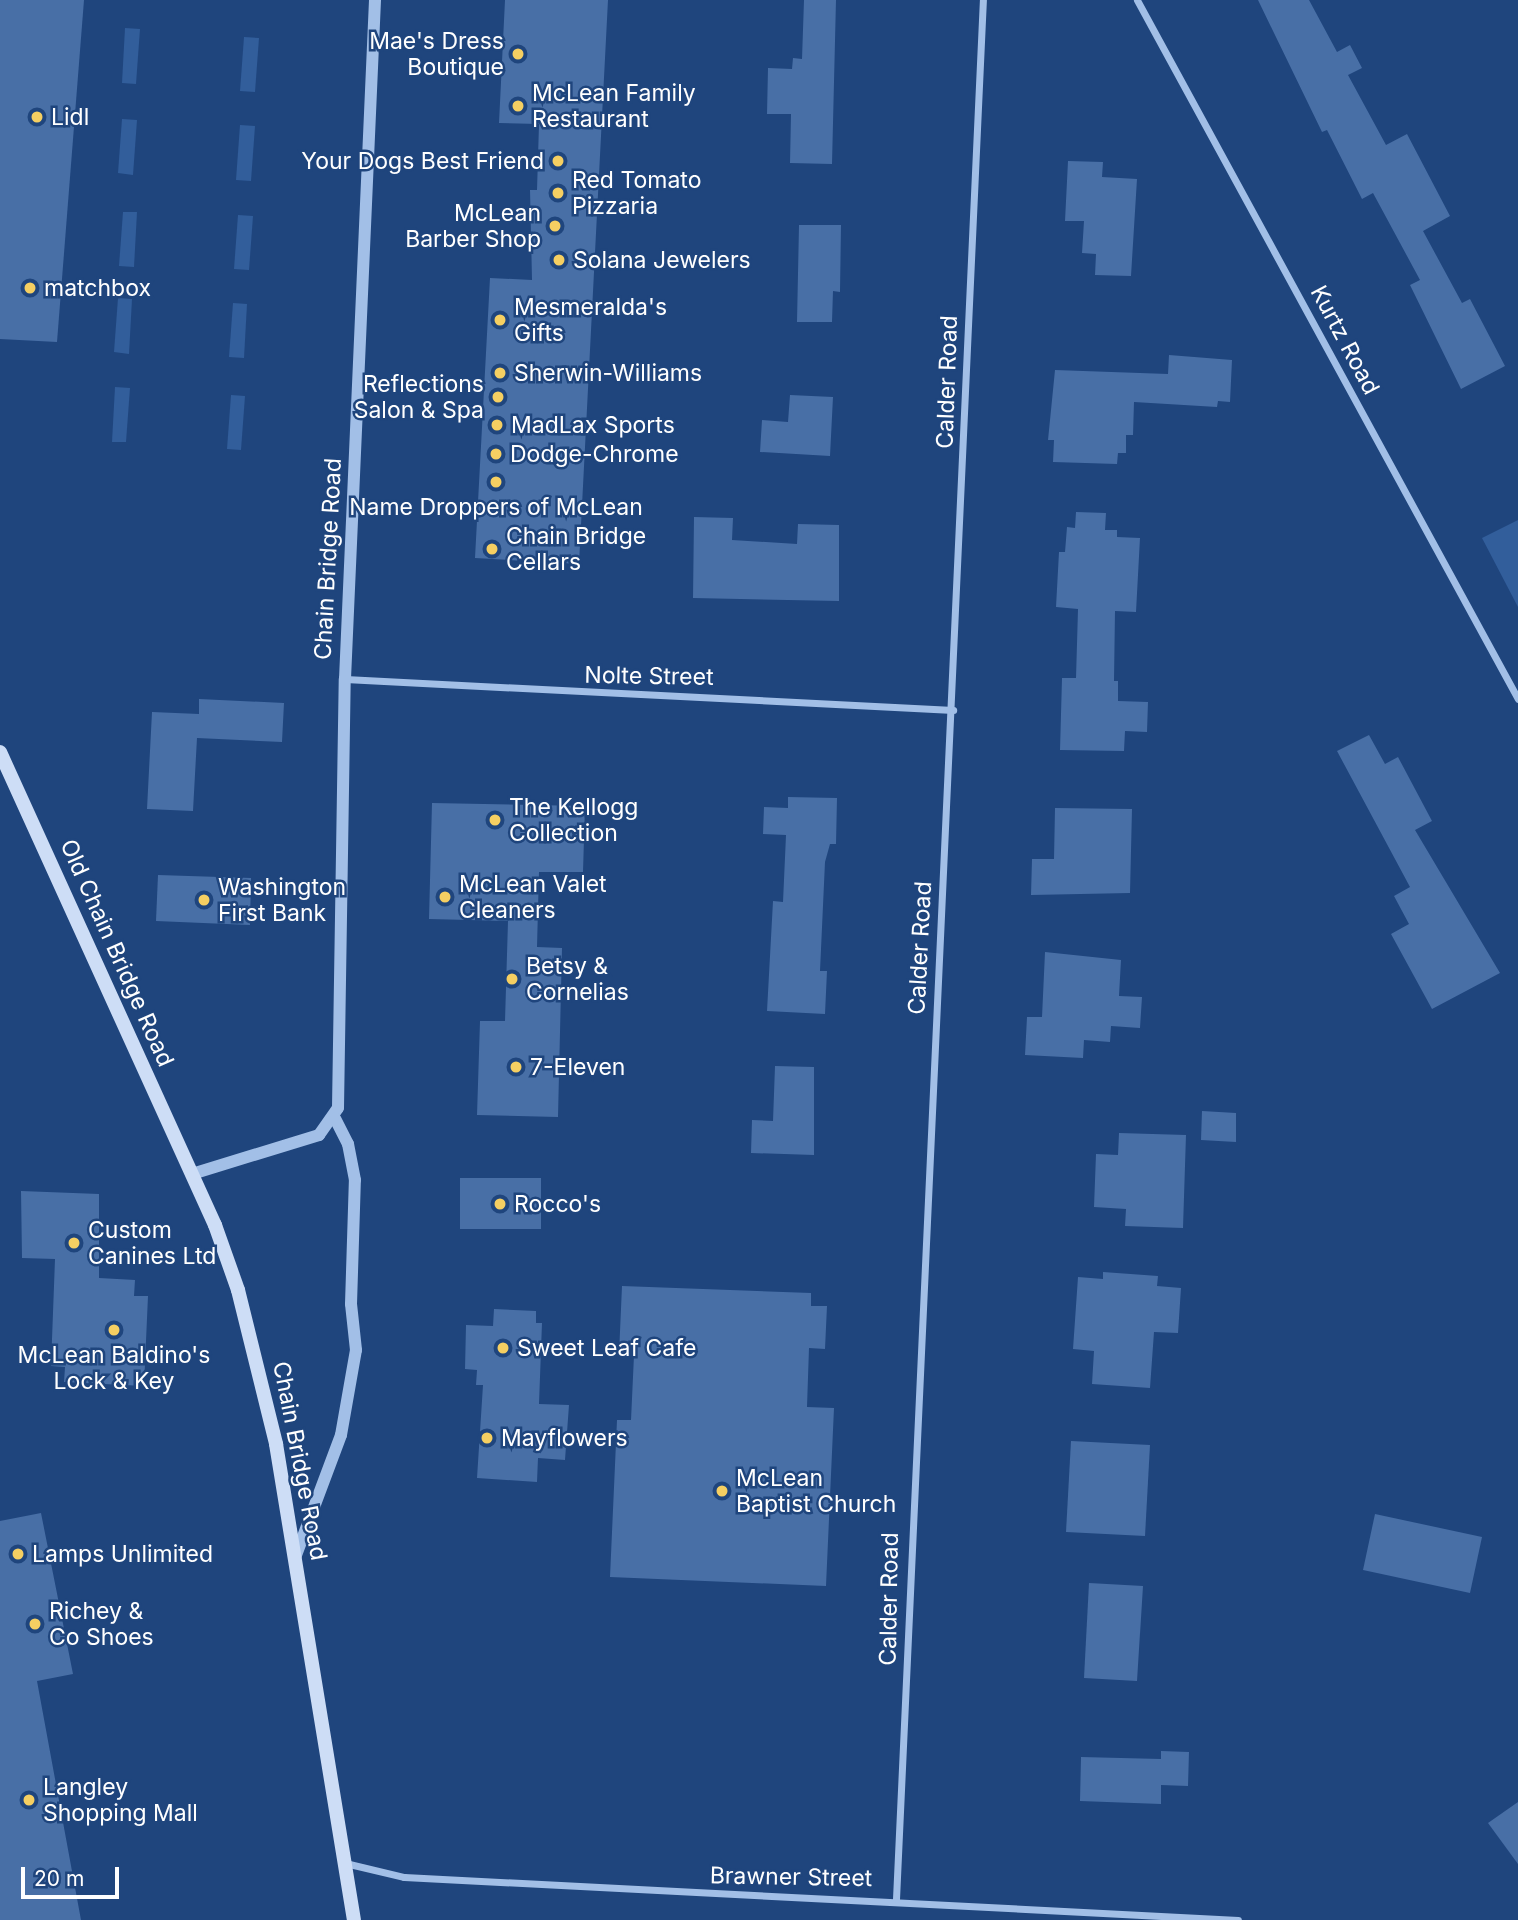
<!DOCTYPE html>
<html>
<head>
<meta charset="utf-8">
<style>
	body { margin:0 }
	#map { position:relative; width:1518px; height:1920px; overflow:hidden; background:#1f457d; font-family:Inter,sans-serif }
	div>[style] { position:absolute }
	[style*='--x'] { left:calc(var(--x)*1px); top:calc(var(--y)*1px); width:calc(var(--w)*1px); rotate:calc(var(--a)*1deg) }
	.green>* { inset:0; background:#325e9b }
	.building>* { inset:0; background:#486fa6 }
	.minor>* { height:7px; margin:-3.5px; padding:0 3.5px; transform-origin:3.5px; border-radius:3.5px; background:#a2bfe7 }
	.tertiary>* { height:12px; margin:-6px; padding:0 6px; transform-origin:6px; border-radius:6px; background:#a2bfe7 }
	.secondary>* { height:14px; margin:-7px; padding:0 7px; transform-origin:7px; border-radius:7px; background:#cdddf6 }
	.dots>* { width:19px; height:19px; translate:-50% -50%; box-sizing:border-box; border:4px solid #1f457d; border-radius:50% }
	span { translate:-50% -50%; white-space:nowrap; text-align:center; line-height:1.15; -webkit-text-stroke:5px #1f457d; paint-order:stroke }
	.poi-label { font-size:23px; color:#fff }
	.right { translate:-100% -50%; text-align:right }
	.left { translate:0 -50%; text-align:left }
	.street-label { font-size:23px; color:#fff }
	.scale { position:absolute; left:21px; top:1867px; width:98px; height:32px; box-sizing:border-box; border:4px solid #fff; border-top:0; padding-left:9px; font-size:21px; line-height:24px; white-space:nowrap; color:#fff; -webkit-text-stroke:5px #1f457d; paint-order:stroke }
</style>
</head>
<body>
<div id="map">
	<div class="green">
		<i style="clip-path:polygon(125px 28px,140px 29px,136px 84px,122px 83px)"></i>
		<i style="clip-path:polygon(244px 37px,259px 38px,255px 92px,240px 91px)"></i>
		<i style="clip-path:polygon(122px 119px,137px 120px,133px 175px,118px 173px)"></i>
		<i style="clip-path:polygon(240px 125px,255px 126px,251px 181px,236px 180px)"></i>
		<i style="clip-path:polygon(123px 212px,137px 212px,134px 267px,119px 266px)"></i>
		<i style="clip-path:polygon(238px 215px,253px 216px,249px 270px,234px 269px)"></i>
		<i style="clip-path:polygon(118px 298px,132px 299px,129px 354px,114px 352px)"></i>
		<i style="clip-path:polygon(233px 303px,247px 304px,244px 358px,229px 357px)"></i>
		<i style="clip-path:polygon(115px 387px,130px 388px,126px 442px,112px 442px)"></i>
		<i style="clip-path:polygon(231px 395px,245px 396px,241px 450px,227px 449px)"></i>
		<i style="clip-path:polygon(1518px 520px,1518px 607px,1482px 538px)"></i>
	</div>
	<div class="building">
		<i style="clip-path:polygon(0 0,84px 0,57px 342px,0 339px)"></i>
		<i style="clip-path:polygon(505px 0,608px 0,579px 564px,475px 558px,490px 278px,532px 280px,530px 190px,537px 190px,539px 124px,499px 123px)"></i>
		<i style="clip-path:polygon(804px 0,836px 0,832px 164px,790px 163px,791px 114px,767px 114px,768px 68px,792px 69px,793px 58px,802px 59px)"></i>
		<i style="clip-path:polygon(1258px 0,1309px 0,1337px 52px,1350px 45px,1362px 68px,1348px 75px,1386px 145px,1407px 134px,1450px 216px,1423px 231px,1462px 303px,1470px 299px,1505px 366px,1461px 389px,1410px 285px,1420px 280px,1373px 193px,1362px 199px,1327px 130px,1322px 132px)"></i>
		<i style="clip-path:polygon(1068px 161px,1103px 162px,1102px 177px,1137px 179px,1131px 276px,1095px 275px,1096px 254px,1082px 253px,1084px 221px,1065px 221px)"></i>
		<i style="clip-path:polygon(799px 225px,841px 225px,840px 292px,833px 291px,832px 322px,797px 322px)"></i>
		<i style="clip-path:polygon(1169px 355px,1232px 360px,1230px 402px,1218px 401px,1217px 407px,1134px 402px,1133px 435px,1126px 435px,1126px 453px,1118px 453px,1117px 464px,1053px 462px,1054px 440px,1048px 440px,1055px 370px,1168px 374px)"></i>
		<i style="clip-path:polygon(790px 395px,833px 397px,830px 456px,760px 452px,762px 420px,788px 422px)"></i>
		<i style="clip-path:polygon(1076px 512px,1106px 513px,1105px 530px,1117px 530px,1117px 537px,1140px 538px,1136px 612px,1115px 611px,1114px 681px,1118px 681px,1118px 701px,1148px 702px,1147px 732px,1125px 731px,1124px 751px,1060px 750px,1062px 678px,1076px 678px,1078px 609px,1056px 607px,1059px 552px,1065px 552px,1067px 527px,1075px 528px)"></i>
		<i style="clip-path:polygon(694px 517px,733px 518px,732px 540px,797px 544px,798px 524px,839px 525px,839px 601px,693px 598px)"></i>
		<i style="clip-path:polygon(199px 699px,284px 703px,282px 742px,197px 738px,193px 811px,147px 809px,152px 712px,199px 714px)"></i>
		<i style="clip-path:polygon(1369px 735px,1385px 764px,1398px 757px,1432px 821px,1415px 830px,1500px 973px,1432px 1009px,1391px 934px,1409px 924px,1394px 896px,1410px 887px,1337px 751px)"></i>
		<i style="clip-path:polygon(788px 797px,837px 798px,836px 844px,830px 844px,825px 862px,820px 971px,827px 971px,825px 1014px,767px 1011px,773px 901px,783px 902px,786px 835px,763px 834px,764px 807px,788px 808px)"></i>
		<i style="clip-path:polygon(432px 803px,585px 806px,583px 872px,539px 872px,537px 947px,562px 948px,558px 1117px,477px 1115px,480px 1021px,505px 1021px,508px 921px,429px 919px)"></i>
		<i style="clip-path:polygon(1055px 808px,1132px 809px,1130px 893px,1031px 895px,1032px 859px,1054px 859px)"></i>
		<i style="clip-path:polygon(158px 875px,251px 878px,250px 925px,156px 921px)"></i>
		<i style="clip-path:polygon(1045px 952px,1121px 960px,1119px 996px,1142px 997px,1140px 1028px,1111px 1026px,1110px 1042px,1084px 1040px,1083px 1058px,1025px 1055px,1027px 1017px,1042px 1017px)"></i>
		<i style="clip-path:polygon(775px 1066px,814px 1067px,814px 1155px,751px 1153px,752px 1120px,773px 1121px)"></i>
		<i style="clip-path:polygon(1202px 1111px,1236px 1113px,1236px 1142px,1201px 1140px)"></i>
		<i style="clip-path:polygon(1119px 1133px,1186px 1135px,1183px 1228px,1125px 1226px,1126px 1209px,1094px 1207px,1096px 1154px,1118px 1155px)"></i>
		<i style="clip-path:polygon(460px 1178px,541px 1178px,541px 1229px,460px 1229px)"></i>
		<i style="clip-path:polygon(21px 1191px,99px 1194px,99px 1278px,135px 1280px,134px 1296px,148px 1296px,144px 1386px,64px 1382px,65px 1367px,51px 1366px,55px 1259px,22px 1258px)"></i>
		<i style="clip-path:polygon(1103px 1272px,1158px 1276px,1157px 1286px,1181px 1288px,1178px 1333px,1154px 1332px,1150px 1388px,1092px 1384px,1094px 1351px,1073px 1349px,1078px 1277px,1103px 1279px)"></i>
		<i style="clip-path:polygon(622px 1286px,811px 1293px,811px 1306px,827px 1306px,825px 1349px,809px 1348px,807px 1407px,834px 1408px,826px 1586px,610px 1577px,617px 1420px,631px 1420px,634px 1355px,619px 1354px)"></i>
		<i style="clip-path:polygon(494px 1309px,536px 1311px,536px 1323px,542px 1323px,539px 1404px,569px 1405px,565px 1460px,538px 1458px,537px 1482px,477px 1478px,483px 1385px,476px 1385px,477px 1370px,465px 1369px,466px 1325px,493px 1326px)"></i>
		<i style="clip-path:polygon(1071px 1441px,1150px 1445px,1145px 1536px,1066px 1532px)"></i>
		<i style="clip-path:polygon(41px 1513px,73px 1674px,37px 1681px,81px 1920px,0 1920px,0 1521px)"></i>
		<i style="clip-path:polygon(1375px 1514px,1482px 1537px,1470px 1593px,1363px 1570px)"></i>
		<i style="clip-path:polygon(1089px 1583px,1143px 1586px,1137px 1681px,1084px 1678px)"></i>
		<i style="clip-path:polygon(1161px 1751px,1189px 1752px,1188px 1786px,1161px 1785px,1161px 1804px,1080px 1801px,1081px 1757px,1161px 1759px)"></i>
		<i style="clip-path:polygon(1518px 1802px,1518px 1864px,1488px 1823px)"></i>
	</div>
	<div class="minor">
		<i style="--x:1137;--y:0;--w:796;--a:61.41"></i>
		<i style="--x:345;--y:679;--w:609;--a:2.92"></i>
		<i style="--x:345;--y:1863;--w:61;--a:13.3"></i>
		<i style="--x:404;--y:1877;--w:835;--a:2.95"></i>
		<i style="--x:896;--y:1899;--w:1901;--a:-87.38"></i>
	</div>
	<div class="tertiary">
		<i style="--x:192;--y:1174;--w:133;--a:-17.1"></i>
		<i style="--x:319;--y:1135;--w:33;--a:-55"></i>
		<i style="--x:338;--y:1108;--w:429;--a:-89.1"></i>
		<i style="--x:345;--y:679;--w:680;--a:-87.47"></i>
		<i style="--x:295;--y:1558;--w:131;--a:-69.5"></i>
		<i style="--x:341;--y:1435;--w:86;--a:-80"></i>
		<i style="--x:356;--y:1350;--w:46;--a:-96.2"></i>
		<i style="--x:351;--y:1304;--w:124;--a:-88.2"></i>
		<i style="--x:355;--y:1180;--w:37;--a:-101"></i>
		<i style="--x:348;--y:1144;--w:28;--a:-117"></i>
	</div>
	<div class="secondary">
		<i style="--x:0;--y:752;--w:520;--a:65.56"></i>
		<i style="--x:215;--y:1225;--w:69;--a:70.5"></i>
		<i style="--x:238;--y:1290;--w:159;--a:76.1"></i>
		<i style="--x:276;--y:1444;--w:482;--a:80.7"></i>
	</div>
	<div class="dots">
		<i style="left:518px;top:54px;background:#f5cf62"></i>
		<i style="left:518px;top:106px;background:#f5cf62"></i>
		<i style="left:37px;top:117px;background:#f5cf62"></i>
		<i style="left:558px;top:161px;background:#f5cf62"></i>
		<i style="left:558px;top:193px;background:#f5cf62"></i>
		<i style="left:555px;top:226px;background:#f5cf62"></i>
		<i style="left:559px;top:260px;background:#f5cf62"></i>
		<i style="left:30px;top:288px;background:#f5cf62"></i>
		<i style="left:500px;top:320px;background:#f5cf62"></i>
		<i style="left:500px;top:373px;background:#f5cf62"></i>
		<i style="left:498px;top:397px;background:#f5cf62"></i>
		<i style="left:497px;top:425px;background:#f5cf62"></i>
		<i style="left:496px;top:454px;background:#f5cf62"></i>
		<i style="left:496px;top:482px;background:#f5cf62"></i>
		<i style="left:492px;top:549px;background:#f5cf62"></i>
		<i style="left:495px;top:820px;background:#f5cf62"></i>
		<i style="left:445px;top:897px;background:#f5cf62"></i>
		<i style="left:204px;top:900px;background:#f5cf62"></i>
		<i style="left:512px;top:979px;background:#f5cf62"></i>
		<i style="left:516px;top:1067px;background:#f5cf62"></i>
		<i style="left:500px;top:1204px;background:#f5cf62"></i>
		<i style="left:74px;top:1243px;background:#f5cf62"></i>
		<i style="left:114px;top:1330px;background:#f5cf62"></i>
		<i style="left:503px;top:1348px;background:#f5cf62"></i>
		<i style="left:487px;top:1438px;background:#f5cf62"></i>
		<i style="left:722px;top:1491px;background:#f5cf62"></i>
		<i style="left:18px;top:1554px;background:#f5cf62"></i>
		<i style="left:35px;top:1624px;background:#f5cf62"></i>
		<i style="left:29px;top:1800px;background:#f5cf62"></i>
	</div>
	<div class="poi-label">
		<span class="right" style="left:504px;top:54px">Mae's Dress<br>Boutique</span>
		<span class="left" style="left:532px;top:106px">McLean Family<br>Restaurant</span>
		<span class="left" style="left:51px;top:117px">Lidl</span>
		<span class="right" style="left:544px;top:161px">Your Dogs Best Friend</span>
		<span class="left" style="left:572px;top:193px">Red Tomato<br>Pizzaria</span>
		<span class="right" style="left:541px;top:226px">McLean<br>Barber Shop</span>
		<span class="left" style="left:573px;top:260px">Solana Jewelers</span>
		<span class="left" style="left:44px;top:288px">matchbox</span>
		<span class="left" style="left:514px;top:320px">Mesmeralda's<br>Gifts</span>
		<span class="left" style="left:514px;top:373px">Sherwin-Williams</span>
		<span class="right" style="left:484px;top:397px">Reflections<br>Salon &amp; Spa</span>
		<span class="left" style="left:511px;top:425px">MadLax Sports</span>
		<span class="left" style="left:510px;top:454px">Dodge-Chrome</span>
		<span style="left:496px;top:507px">Name Droppers of McLean</span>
		<span class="left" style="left:506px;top:549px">Chain Bridge<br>Cellars</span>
		<span class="left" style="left:509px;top:820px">The Kellogg<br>Collection</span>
		<span class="left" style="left:459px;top:897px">McLean Valet<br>Cleaners</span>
		<span class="left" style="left:218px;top:900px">Washington<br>First Bank</span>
		<span class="left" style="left:526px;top:979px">Betsy &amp;<br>Cornelias</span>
		<span class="left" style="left:530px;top:1067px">7-Eleven</span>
		<span class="left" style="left:514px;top:1204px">Rocco's</span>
		<span class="left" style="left:88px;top:1243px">Custom<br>Canines Ltd</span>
		<span class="left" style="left:517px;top:1348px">Sweet Leaf Cafe</span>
		<span style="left:114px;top:1368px">McLean Baldino's<br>Lock &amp; Key</span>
		<span class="left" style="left:501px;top:1438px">Mayflowers</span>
		<span class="left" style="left:736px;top:1491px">McLean<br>Baptist Church</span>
		<span class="left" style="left:32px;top:1554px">Lamps Unlimited</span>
		<span class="left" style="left:49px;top:1624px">Richey &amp;<br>Co Shoes</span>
		<span class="left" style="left:43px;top:1800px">Langley<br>Shopping Mall</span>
	</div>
	<div class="street-label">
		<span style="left:1345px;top:340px;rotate:62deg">Kurtz Road</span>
		<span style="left:947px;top:382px;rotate:-88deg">Calder Road</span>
		<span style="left:328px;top:559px;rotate:-87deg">Chain Bridge Road</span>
		<span style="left:649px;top:676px;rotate:1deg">Nolte Street</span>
		<span style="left:920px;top:948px;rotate:-87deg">Calder Road</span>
		<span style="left:117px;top:953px;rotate:66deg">Old Chain Bridge Road</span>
		<span style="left:300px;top:1461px;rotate:79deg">Chain Bridge Road</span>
		<span style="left:889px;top:1599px;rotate:-89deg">Calder Road</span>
		<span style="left:791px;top:1877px;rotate:1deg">Brawner Street</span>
	</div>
	<div class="scale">20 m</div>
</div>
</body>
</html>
